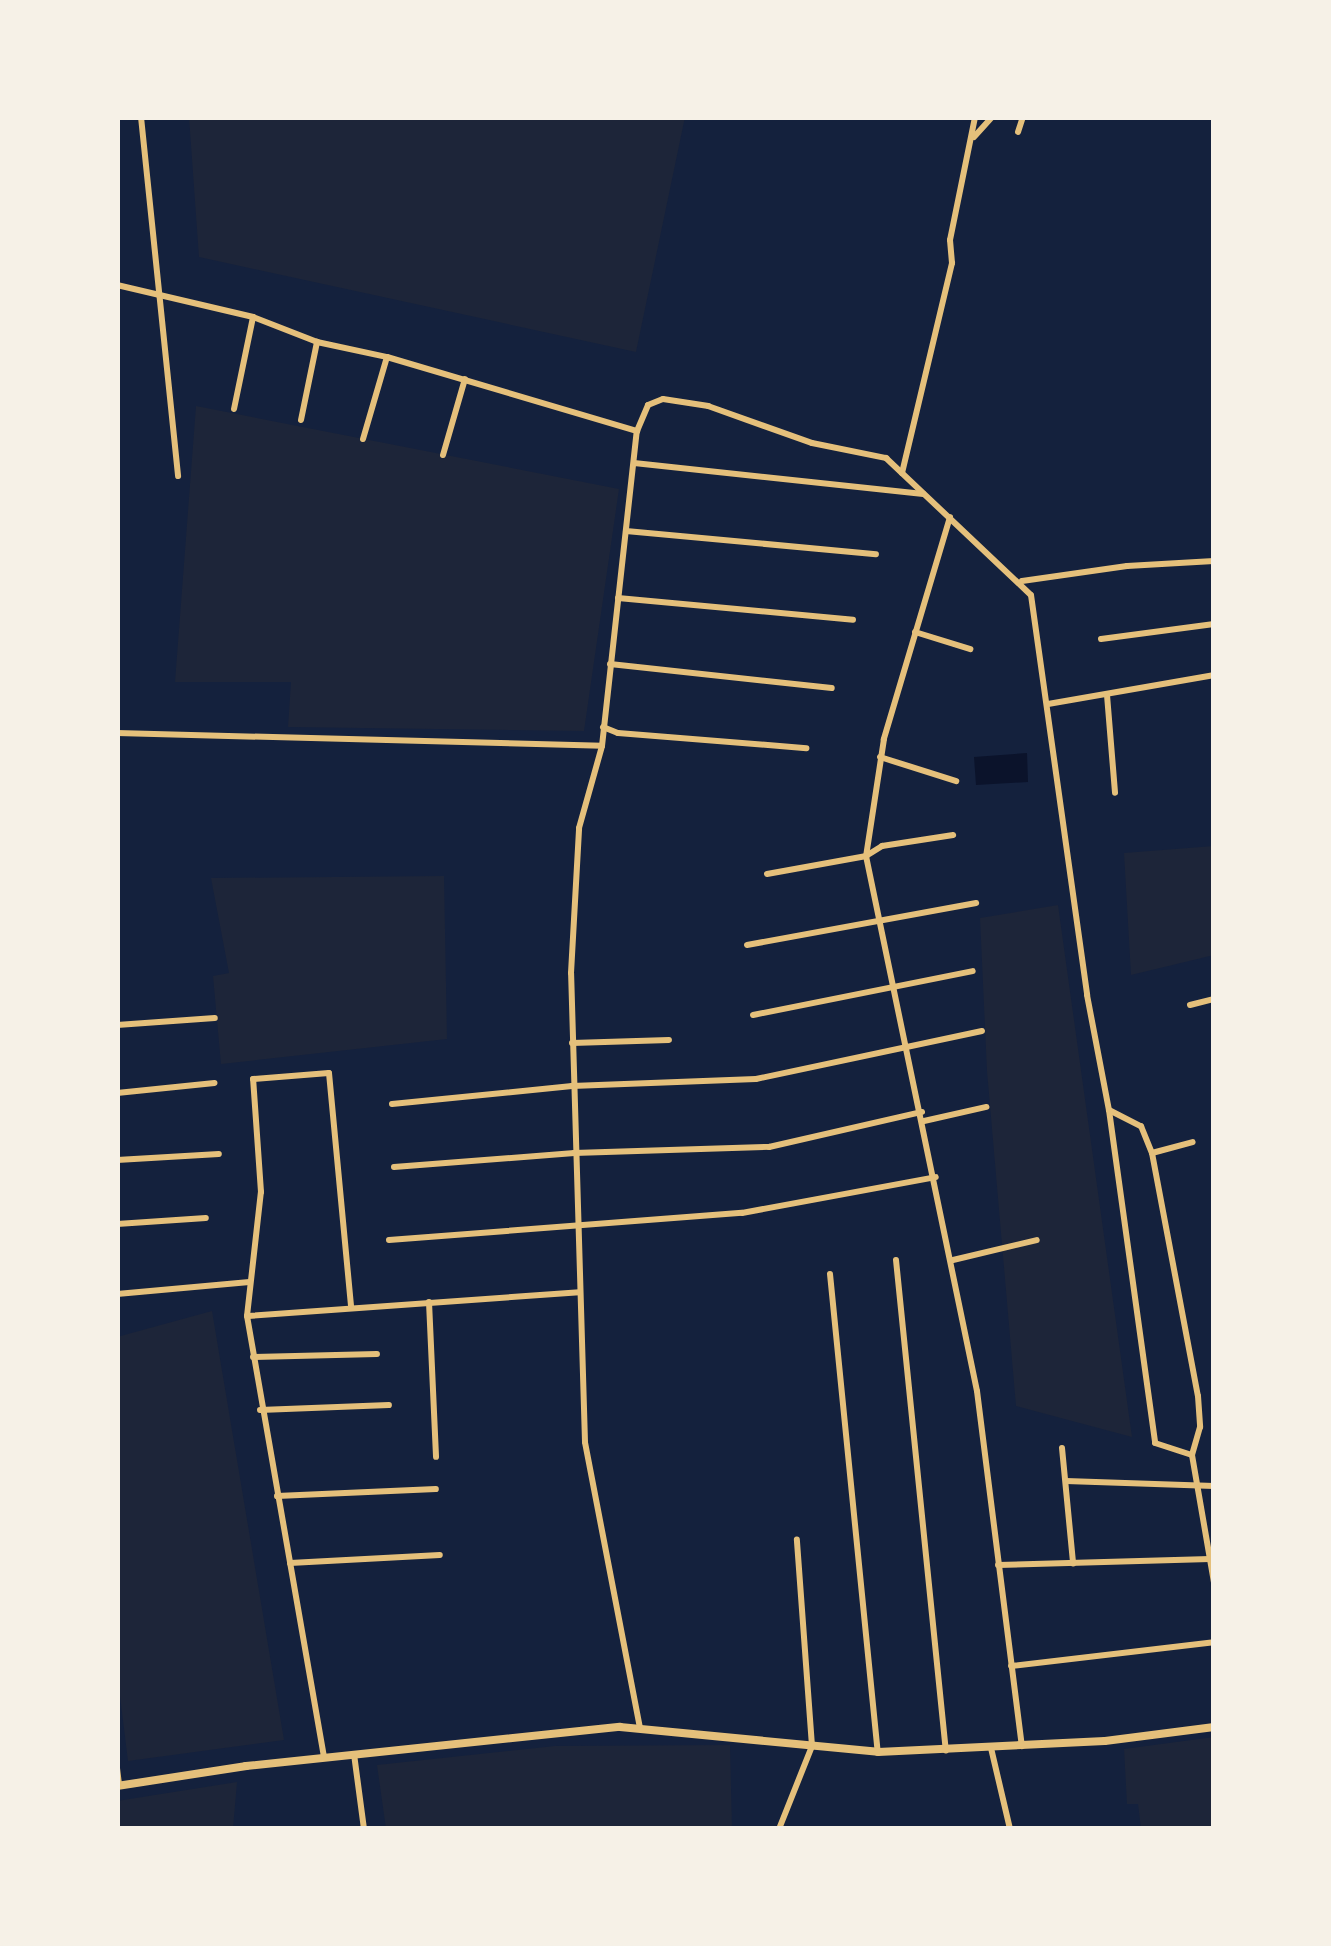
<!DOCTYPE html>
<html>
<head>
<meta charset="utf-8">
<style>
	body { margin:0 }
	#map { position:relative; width:1331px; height:1946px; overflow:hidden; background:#14213d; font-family:Quicksand,sans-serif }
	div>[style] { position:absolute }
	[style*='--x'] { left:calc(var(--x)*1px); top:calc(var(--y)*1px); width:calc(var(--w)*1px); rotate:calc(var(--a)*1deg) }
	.green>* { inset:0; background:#1d2539 }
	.water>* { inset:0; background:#0b132b }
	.minor>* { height:6px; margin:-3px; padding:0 3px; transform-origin:3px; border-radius:3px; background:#e5c07b }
	.tertiary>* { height:8px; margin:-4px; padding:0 4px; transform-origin:4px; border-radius:4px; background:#e5c07b }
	span { translate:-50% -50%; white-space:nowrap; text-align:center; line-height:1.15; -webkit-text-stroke:12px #f6f1e7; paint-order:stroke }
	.frame { position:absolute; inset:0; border:120px solid #f6f1e7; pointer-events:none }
</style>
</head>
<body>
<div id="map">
	<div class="green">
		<i style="clip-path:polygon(189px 117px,685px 117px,636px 352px,199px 257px)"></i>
		<i style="clip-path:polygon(196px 406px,619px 489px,584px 731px,288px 727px,291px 682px,175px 682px)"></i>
		<i style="clip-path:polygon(1214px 846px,1214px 955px,1131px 975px,1124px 853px)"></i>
		<i style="clip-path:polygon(444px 876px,447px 1039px,221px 1064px,213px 976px,229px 973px,211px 878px)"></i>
		<i style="clip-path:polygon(1058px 905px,1132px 1437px,1016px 1406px,987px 1071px,980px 918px)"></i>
		<i style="clip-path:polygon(212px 1311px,284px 1740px,128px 1761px,117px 1672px,117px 1337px)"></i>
		<i style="clip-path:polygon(1214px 1737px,1214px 1829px,1141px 1829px,1138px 1804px,1127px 1804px,1124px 1749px)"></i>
		<i style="clip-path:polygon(730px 1745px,732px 1829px,386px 1829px,377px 1765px,555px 1746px)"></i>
		<i style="clip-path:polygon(237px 1782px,233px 1829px,117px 1829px,117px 1801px)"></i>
	</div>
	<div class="water">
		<i style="clip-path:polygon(1027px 753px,1028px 782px,976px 785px,974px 757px)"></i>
	</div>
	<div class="minor">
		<i style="--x:141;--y:117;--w:361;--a:84.1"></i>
		<i style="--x:1210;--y:117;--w:4;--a:0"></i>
		<i style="--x:1018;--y:132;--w:16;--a:-72"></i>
		<i style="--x:974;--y:137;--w:27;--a:-48"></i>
		<i style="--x:117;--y:285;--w:140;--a:13.2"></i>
		<i style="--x:253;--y:317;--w:69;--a:21.3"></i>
		<i style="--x:317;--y:342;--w:72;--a:12.1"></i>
		<i style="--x:387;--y:357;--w:261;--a:16.5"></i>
		<i style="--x:234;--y:409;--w:94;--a:-78.3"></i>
		<i style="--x:301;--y:420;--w:80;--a:-78.4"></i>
		<i style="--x:363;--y:439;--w:85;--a:-73.7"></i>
		<i style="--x:443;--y:455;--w:79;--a:-73.9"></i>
		<i style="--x:634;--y:463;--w:291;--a:6.1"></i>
		<i style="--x:902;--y:473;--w:216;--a:-76.6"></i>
		<i style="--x:952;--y:263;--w:23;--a:-95"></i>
		<i style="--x:950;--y:240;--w:126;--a:-78.5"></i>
		<i style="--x:950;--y:517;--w:232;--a:106.6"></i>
		<i style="--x:884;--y:739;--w:118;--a:98.7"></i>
		<i style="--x:866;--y:856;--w:546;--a:78.28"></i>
		<i style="--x:977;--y:1391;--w:358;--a:82.8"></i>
		<i style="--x:626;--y:531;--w:251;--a:5.3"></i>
		<i style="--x:1022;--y:581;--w:106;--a:-8.1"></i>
		<i style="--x:1127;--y:566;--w:87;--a:-3.3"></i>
		<i style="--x:618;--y:598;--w:236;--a:5.3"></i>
		<i style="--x:915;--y:632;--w:58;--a:17.2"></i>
		<i style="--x:1101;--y:639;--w:114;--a:-7.6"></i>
		<i style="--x:610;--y:664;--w:223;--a:6.2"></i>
		<i style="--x:1107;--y:695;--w:98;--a:85.3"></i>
		<i style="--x:1048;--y:704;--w:169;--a:-9.9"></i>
		<i style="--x:603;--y:727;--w:16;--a:22"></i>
		<i style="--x:618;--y:733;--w:189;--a:4.6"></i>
		<i style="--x:117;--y:733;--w:485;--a:1.5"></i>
		<i style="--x:880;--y:757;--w:80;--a:17.5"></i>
		<i style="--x:767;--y:874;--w:101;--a:-10.3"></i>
		<i style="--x:866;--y:856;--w:19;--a:-32"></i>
		<i style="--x:882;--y:846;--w:72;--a:-8.8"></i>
		<i style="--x:747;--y:945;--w:233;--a:-10.4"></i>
		<i style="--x:1190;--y:1005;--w:25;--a:-14"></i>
		<i style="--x:753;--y:1015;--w:224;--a:-11.3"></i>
		<i style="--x:117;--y:1025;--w:98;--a:-4.1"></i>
		<i style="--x:572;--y:1043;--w:97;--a:-1.8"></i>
		<i style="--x:117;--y:1093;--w:98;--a:-5.9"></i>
		<i style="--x:392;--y:1104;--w:181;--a:-5.7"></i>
		<i style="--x:572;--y:1086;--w:184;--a:-2.2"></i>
		<i style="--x:756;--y:1079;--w:231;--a:-12"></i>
		<i style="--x:1109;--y:1110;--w:336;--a:82.1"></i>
		<i style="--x:1155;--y:1443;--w:38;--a:18"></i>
		<i style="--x:924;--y:1121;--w:64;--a:-12.7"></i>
		<i style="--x:1152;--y:1153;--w:42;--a:-15"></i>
		<i style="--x:117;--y:1160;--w:102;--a:-3.4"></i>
		<i style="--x:394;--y:1167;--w:181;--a:-4.4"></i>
		<i style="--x:574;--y:1153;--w:195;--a:-1.8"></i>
		<i style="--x:769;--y:1147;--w:157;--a:-12.9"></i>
		<i style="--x:117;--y:1224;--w:89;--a:-3.9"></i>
		<i style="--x:389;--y:1240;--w:354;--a:-4.4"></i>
		<i style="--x:742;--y:1213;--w:197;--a:-10.5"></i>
		<i style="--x:896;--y:1260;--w:493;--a:84.2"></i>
		<i style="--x:953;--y:1260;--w:86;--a:-13.4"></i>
		<i style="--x:830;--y:1274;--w:480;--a:84.3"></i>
		<i style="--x:117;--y:1294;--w:133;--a:-5.2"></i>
		<i style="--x:429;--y:1302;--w:155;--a:87.4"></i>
		<i style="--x:248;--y:1316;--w:332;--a:-4.1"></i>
		<i style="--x:253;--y:1357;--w:124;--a:-1.4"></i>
		<i style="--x:260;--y:1410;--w:129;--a:-2.2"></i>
		<i style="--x:1062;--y:1448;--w:116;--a:84.5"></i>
		<i style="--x:1066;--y:1481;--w:148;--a:1.9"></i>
		<i style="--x:277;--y:1496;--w:159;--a:-2.5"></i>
		<i style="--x:290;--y:1563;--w:150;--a:-3.1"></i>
		<i style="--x:998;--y:1565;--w:212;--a:-1.6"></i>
		<i style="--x:1011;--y:1666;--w:204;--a:-6.7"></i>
		<i style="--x:640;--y:1728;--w:291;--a:-100.9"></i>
		<i style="--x:585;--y:1442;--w:469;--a:-91.7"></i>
		<i style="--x:571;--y:973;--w:145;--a:-86.8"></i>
		<i style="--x:579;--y:828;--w:85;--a:-74.3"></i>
		<i style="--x:602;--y:746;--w:317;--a:-83.7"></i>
		<i style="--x:637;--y:431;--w:28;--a:-67"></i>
		<i style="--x:648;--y:405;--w:16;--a:-22"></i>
		<i style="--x:663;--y:399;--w:46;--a:8.8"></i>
		<i style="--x:708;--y:406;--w:110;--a:19.6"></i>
		<i style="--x:812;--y:443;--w:76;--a:11.5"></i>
		<i style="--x:886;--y:458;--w:199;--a:43.4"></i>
		<i style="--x:1031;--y:595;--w:404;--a:82"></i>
		<i style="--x:1087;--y:995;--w:117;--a:79.2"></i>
		<i style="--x:1109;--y:1110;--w:36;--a:27"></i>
		<i style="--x:1141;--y:1126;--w:29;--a:68"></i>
		<i style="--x:1152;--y:1153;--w:247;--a:79.3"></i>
		<i style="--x:1198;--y:1396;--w:31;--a:86"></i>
		<i style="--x:1200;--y:1427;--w:29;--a:106"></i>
		<i style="--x:1192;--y:1455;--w:129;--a:80.2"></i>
		<i style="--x:991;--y:1748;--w:83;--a:76.8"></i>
		<i style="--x:354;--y:1754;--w:76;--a:82.4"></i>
		<i style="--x:324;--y:1757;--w:448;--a:-99.9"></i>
		<i style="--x:247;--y:1316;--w:125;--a:-83.6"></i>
		<i style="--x:261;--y:1192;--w:113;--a:-94"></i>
		<i style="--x:253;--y:1079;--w:76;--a:-4.5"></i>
		<i style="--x:329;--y:1073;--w:235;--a:84.6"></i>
		<i style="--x:117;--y:1768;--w:17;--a:83"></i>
		<i style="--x:779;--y:1829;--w:89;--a:-68.3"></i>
		<i style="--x:812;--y:1746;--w:207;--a:-94.2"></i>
	</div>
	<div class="tertiary">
		<i style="--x:117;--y:1786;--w:131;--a:-8.8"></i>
		<i style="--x:246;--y:1766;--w:376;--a:-6"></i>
		<i style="--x:620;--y:1727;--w:259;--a:5.5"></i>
		<i style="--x:878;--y:1752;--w:227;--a:-2.8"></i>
		<i style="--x:1105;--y:1741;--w:110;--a:-7.3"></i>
	</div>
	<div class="frame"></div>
</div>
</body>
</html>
